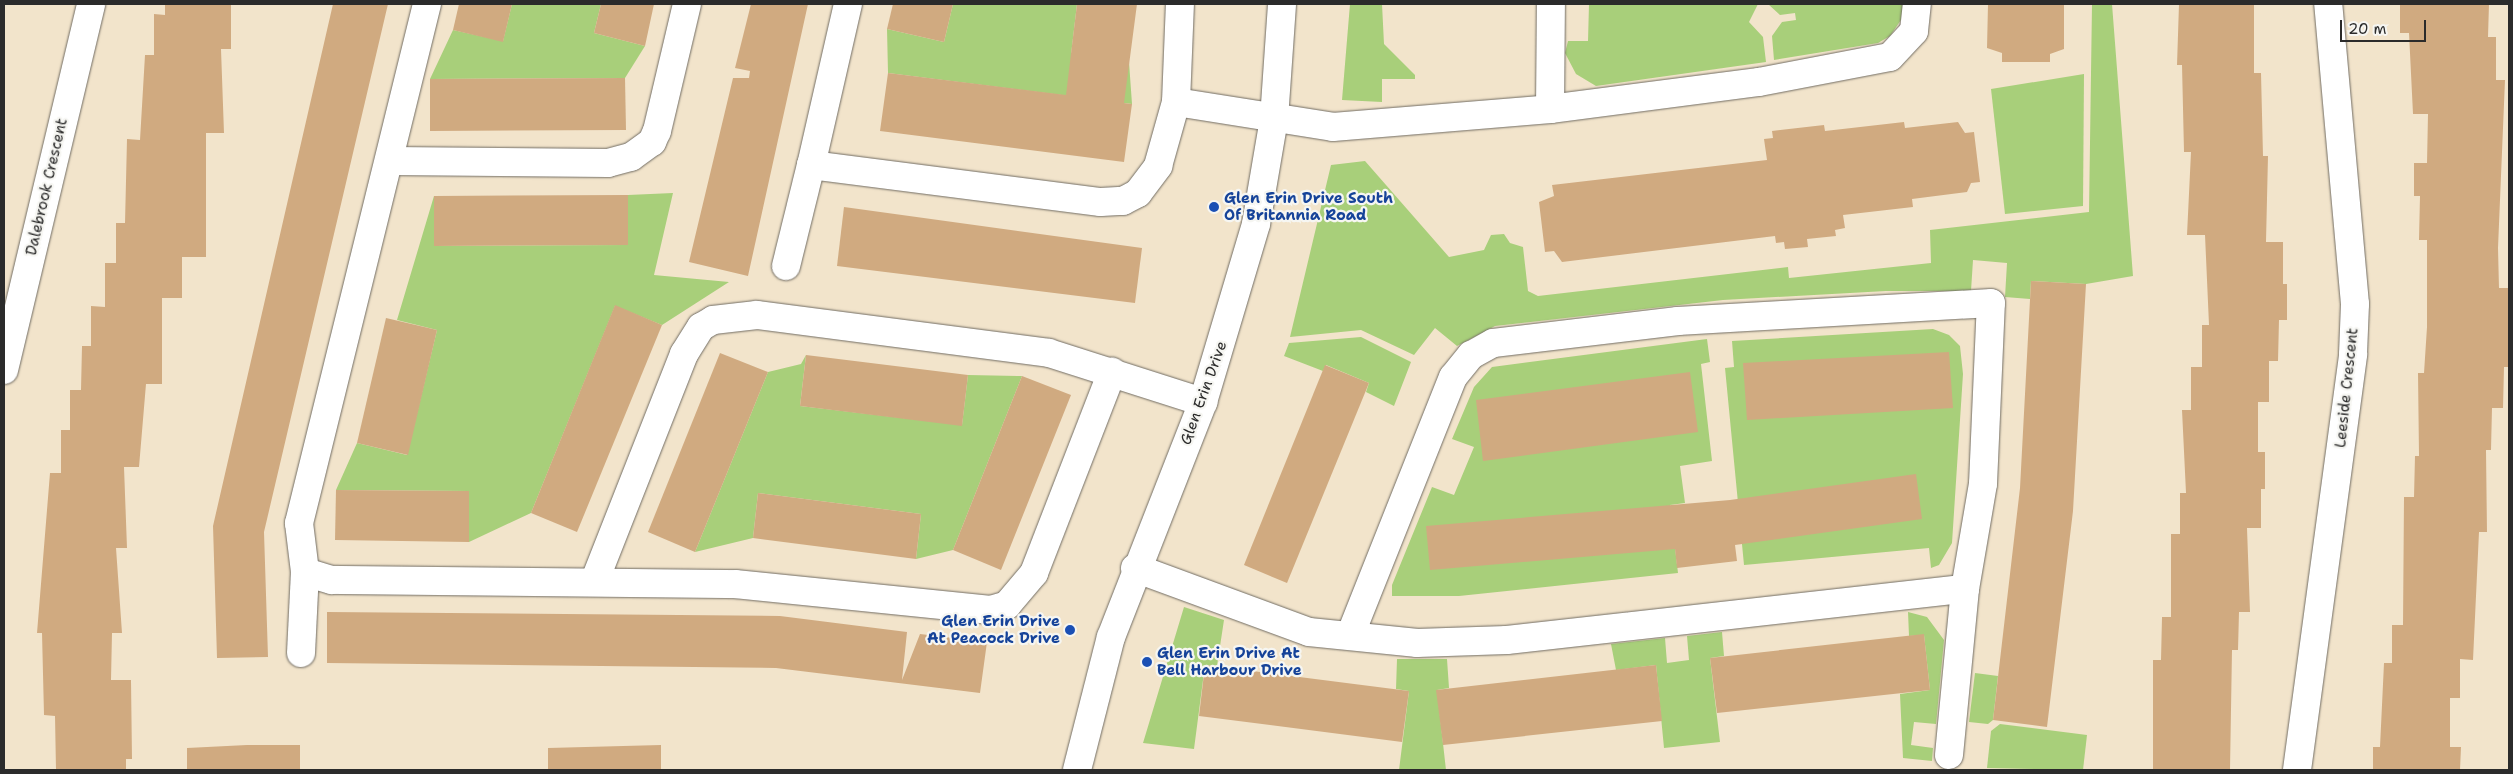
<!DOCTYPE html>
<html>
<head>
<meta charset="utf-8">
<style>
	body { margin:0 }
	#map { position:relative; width:2513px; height:774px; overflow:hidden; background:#f2e4cb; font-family:"Shantell Sans",sans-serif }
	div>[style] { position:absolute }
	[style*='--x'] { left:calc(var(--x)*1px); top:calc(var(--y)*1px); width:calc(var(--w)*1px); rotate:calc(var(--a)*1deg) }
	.green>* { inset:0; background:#a8cf7a }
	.building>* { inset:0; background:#d0aa80 }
	.roads { filter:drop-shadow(0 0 1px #716c63) drop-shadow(0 0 1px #716c63) }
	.minor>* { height:28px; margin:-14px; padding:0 14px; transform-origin:14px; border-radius:14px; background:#fff }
	.dots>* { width:14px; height:14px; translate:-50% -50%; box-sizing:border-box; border:2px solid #f6f6f2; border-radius:50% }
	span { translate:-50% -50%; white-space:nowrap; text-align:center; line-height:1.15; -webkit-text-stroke:4.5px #f6f6f2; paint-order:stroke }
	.street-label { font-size:15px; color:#2b2b2b }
	.transit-label { font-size:15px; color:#164399; font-weight:700 }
	.left { translate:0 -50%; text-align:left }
	.right { translate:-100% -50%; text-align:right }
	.frame { position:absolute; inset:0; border:5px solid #2b2b2b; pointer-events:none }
	.scale { position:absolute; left:2340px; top:20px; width:86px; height:22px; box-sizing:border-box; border:2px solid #2b2b2b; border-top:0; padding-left:6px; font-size:15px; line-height:18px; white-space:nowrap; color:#2b2b2b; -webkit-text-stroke:4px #f6f6f2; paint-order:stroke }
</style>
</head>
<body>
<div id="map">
	<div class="green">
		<i style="clip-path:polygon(512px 4px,601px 4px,594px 33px,645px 46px,625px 78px,430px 79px,453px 30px,503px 41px)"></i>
		<i style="clip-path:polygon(953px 4px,1077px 4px,1071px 55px,1129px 62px,1132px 104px,888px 73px,887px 29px,944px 42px)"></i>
		<i style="clip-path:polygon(1350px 4px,1382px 4px,1384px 44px,1415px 75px,1415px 79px,1382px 79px,1382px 102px,1342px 100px)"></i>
		<i style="clip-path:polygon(1589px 4px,1758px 4px,1749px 22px,1763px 37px,1766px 62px,1596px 86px,1576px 74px,1565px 53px,1568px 41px,1588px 41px)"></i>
		<i style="clip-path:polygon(1768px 4px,1903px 4px,1903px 17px,1890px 36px,1878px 43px,1774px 60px,1772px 36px,1782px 22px,1796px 20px,1795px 13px,1780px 15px)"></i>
		<i style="clip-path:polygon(2092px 4px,2112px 4px,2133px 276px,2086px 284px,2031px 281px,2030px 299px,2005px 297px,2007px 263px,1973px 260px,1971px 291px,1886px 291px,1723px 300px,1495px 326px,1457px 346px,1435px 328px,1414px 355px,1361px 330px,1290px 337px,1331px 165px,1365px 161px,1449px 257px,1484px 250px,1491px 235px,1504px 234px,1510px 243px,1523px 247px,1528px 291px,1538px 296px,1788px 267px,1789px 278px,1931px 263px,1930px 230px,2089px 212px)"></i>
		<i style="clip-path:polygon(2084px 74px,2083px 206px,2005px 214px,1991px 89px)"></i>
		<i style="clip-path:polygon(673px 193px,654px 275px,729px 282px,662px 325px,615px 306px,531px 513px,469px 542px,469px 491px,336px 490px,357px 443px,407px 455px,437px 330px,397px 320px,434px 196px,435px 246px,628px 245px,628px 195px)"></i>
		<i style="clip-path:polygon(1933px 329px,1949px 335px,1960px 346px,1963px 374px,1952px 543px,1939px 565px,1931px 568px,1929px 548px,1744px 565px,1725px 368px,1734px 367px,1732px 341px)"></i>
		<i style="clip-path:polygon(1361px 337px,1411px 362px,1394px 406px,1366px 392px,1369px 383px,1326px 365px,1323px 371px,1284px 356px,1289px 343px)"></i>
		<i style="clip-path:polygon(1707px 339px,1710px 362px,1701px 364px,1712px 461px,1680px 466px,1685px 503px,1670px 505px,1678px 573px,1459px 596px,1392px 596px,1392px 585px,1432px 487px,1454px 495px,1474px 447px,1452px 439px,1474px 387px,1492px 367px)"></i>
		<i style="clip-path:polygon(806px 355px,800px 406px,962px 425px,968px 375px,1022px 376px,953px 550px,916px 559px,921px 514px,758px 493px,753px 538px,695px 552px,768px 372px,801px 364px)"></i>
		<i style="clip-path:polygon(1184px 607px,1224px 620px,1217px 666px,1205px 665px,1194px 749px,1143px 743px)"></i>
		<i style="clip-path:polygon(1908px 612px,1927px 617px,1944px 640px,1936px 724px,1914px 722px,1911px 745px,1933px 748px,1932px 761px,1903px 758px,1900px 694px,1930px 690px,1924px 635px,1909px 636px)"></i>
		<i style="clip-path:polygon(1722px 632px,1724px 656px,1710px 658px,1720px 742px,1664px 748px,1656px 665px,1616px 670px,1611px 644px,1665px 638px,1667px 663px,1689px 660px,1687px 636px)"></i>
		<i style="clip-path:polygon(1397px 659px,1447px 659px,1449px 688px,1437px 690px,1446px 770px,1399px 770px,1409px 691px,1396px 689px)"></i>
		<i style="clip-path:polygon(1975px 673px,1998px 676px,1993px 720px,1988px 724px,1969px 722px)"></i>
		<i style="clip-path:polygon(2000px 724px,2087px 735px,2083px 770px,1987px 768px,1991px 731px)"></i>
	</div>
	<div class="building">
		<i style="clip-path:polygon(165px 4px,231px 4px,231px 49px,221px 49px,224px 133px,206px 133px,206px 257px,182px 257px,182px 298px,162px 298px,162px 384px,146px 384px,139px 467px,124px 467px,127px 548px,116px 548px,122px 633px,112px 633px,111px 680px,131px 680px,132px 759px,126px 759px,126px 770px,56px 770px,55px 716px,44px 715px,42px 633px,37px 633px,50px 473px,61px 473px,61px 430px,70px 430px,70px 390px,81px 390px,82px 346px,91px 346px,91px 306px,105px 307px,105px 263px,116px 263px,116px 223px,125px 223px,127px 139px,140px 140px,145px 55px,154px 55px,154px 14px,165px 15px)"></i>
		<i style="clip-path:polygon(333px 4px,388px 4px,264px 532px,268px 657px,217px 658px,213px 526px)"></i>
		<i style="clip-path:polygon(459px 4px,512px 4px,503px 42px,453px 30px)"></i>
		<i style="clip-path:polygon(601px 4px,654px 4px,645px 46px,594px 33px)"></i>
		<i style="clip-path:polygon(751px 4px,808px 4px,748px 276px,689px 262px,733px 78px,749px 78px,750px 71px,735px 68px)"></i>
		<i style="clip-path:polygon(893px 4px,953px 4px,944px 42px,887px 29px)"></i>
		<i style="clip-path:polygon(1077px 4px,1137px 4px,1124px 103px,1132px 104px,1124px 162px,880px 131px,888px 73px,1066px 95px)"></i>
		<i style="clip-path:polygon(1988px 4px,2064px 4px,2064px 49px,2050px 54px,2050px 62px,2002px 62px,2002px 53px,1987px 48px)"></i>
		<i style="clip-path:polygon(2179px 4px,2254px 4px,2254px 73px,2261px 73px,2263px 156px,2268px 156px,2266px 242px,2283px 242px,2283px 284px,2287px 284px,2287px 320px,2279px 320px,2278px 361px,2269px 361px,2269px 402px,2258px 402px,2258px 452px,2265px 452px,2265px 489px,2261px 489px,2261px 528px,2247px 528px,2250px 612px,2239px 612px,2238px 650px,2232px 650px,2230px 770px,2153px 770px,2153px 660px,2161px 660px,2162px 617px,2171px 617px,2171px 534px,2180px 534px,2180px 493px,2186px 493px,2182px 410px,2191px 410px,2191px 367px,2202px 367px,2202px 325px,2209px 325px,2205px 235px,2187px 235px,2191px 152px,2184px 152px,2182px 65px,2177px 65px)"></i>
		<i style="clip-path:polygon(2400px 4px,2489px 4px,2488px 37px,2496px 37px,2496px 80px,2505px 80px,2498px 248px,2499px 288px,2509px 288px,2509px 367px,2504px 367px,2503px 408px,2492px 408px,2491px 450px,2486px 450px,2487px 532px,2479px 532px,2473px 660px,2460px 659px,2460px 698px,2450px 698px,2450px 747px,2461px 747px,2460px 770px,2373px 770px,2373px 747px,2380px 747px,2384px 663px,2392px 663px,2392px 625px,2403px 625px,2404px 497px,2414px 497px,2415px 456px,2419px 456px,2418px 373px,2424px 373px,2427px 327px,2427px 240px,2419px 240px,2420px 196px,2414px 196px,2414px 163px,2427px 163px,2428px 114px,2413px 114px,2409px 33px,2400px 33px)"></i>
		<i style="clip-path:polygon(625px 78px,626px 130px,430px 131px,430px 79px)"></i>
		<i style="clip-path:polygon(1904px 122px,1905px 128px,1958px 122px,1965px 133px,1974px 132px,1980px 182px,1971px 183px,1967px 192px,1912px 199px,1913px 207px,1843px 215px,1845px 228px,1835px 230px,1836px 236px,1807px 239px,1808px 247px,1785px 249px,1784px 242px,1776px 243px,1775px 236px,1562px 262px,1554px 251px,1545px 252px,1539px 202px,1554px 196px,1552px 185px,1767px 160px,1764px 139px,1773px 138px,1772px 131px,1824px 125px,1825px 131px)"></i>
		<i style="clip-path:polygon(628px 195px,628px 245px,434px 246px,434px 196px)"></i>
		<i style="clip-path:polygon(844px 207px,1142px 248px,1135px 303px,837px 266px)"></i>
		<i style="clip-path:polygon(2031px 281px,2086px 284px,2073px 511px,2047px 727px,1993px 720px,2020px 488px)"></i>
		<i style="clip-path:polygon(615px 305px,662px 325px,577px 532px,531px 513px)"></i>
		<i style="clip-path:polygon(386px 318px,437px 330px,408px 455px,357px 443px)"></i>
		<i style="clip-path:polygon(1949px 352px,1953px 408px,1747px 420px,1743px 363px)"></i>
		<i style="clip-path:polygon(720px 353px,768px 372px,695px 552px,648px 532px)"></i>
		<i style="clip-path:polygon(806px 355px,968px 375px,962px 426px,800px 406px)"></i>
		<i style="clip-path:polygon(1325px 365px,1369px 383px,1287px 583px,1244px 565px)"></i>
		<i style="clip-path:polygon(1690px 372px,1698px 432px,1483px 461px,1476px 400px)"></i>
		<i style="clip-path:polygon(1022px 376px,1071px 395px,1001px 570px,953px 550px)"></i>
		<i style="clip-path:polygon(1916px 474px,1922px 519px,1735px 545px,1737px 561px,1677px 568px,1675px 549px,1430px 570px,1426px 526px,1730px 500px)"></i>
		<i style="clip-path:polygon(336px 490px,469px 491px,469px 542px,335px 540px)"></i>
		<i style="clip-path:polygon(758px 493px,921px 514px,916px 559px,753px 538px)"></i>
		<i style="clip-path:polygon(327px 612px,780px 616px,907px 632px,902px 680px,920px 634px,987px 642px,980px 693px,776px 668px,327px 663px)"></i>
		<i style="clip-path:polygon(1924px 634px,1930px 690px,1717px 713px,1710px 658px)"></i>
		<i style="clip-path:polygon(1205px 665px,1409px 691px,1402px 742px,1199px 716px)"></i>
		<i style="clip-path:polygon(1656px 665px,1662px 721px,1443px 745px,1436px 690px)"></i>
		<i style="clip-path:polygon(247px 745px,300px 745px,300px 770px,187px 770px,187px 748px)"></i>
		<i style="clip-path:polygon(661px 745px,661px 770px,548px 770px,548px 748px)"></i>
	</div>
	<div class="roads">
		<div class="minor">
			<i style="--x:427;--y:4;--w:535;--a:103.85"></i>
			<i style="--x:299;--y:523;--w:49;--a:83"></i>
			<i style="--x:305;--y:572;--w:28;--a:17"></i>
			<i style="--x:332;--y:580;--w:403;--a:0.6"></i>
			<i style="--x:735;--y:584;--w:257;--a:5.8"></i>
			<i style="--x:991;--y:610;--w:17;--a:-17"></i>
			<i style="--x:1007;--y:605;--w:42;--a:-49.8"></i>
			<i style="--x:1034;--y:573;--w:216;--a:-68.8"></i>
			<i style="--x:848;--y:4;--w:165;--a:102.9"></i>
			<i style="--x:811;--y:165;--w:292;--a:7.3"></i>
			<i style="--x:1101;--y:202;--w:22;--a:-3"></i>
			<i style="--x:1123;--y:201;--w:17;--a:-28"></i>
			<i style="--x:1138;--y:193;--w:34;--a:-53"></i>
			<i style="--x:1158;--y:166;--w:66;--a:-74.3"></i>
			<i style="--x:1176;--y:102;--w:98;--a:-87.7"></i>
			<i style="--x:1176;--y:102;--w:159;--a:9"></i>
			<i style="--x:1333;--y:127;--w:218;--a:-4.7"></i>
			<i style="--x:1550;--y:109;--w:211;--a:-7.4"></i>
			<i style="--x:1759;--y:82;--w:133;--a:-10.8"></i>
			<i style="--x:1890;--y:57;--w:35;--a:-47"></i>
			<i style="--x:1914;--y:31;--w:27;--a:-84"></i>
			<i style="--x:1550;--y:109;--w:105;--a:-89.5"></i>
			<i style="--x:391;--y:161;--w:217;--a:0.5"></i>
			<i style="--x:608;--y:163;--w:24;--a:-15"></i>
			<i style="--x:631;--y:157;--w:26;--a:-36"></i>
			<i style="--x:652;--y:142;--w:12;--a:-66"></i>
			<i style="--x:657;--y:131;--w:130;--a:-76.7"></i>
			<i style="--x:786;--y:266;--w:104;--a:-76.1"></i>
			<i style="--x:4;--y:370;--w:376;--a:-76.6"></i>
			<i style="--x:1135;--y:568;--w:185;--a:20.2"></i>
			<i style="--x:1309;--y:632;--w:109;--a:5.8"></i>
			<i style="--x:1417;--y:643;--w:90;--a:-1.9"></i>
			<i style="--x:1507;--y:640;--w:461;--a:-6.4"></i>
			<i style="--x:1965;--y:589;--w:107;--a:-80.3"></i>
			<i style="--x:1983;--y:484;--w:181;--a:-87.5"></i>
			<i style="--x:1991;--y:303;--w:314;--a:176.7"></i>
			<i style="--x:1678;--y:321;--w:186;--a:173.2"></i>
			<i style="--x:1493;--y:343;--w:25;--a:151"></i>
			<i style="--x:1471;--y:355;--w:28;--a:129"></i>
			<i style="--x:1453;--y:377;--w:276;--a:111.7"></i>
			<i style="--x:595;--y:580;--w:243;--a:-68.5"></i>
			<i style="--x:684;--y:354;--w:32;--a:-58"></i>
			<i style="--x:701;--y:327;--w:14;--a:-30"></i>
			<i style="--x:713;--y:320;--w:44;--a:-6.5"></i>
			<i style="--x:757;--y:315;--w:294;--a:7.4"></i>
			<i style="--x:1049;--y:353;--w:162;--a:17.7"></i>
			<i style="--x:301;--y:653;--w:81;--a:-87.2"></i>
			<i style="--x:1949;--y:755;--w:167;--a:-84.5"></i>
			<i style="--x:1077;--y:770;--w:137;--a:-75.7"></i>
			<i style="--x:1111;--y:637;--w:252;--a:-68.6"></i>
			<i style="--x:1203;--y:402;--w:186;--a:-73.4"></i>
			<i style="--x:1256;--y:224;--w:107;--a:-80.3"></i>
			<i style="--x:1274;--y:119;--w:115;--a:-86"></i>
			<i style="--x:2297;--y:770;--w:420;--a:-82.3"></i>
			<i style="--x:2353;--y:354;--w:50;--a:-87.7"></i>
			<i style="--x:2355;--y:304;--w:301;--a:-95.1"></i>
		</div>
	</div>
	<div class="dots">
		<i style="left:1214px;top:207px;background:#1a4fb4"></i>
		<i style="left:1070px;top:630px;background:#1a4fb4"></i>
		<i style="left:1147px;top:662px;background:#1a4fb4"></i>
	</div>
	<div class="street-label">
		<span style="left:47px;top:187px;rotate:-77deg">Dalebrook Crescent</span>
		<span style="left:2347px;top:388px;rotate:-84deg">Leeside Crescent</span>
		<span style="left:1204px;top:393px;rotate:-70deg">Glen Erin Drive</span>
	</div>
	<div class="transit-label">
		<span class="left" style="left:1224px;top:207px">Glen Erin Drive South<br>Of Britannia Road</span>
		<span class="right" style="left:1060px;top:630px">Glen Erin Drive<br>At Peacock Drive</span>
		<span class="left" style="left:1157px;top:662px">Glen Erin Drive At<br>Bell Harbour Drive</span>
	</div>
	<div class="frame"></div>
	<div class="scale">20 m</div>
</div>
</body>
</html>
